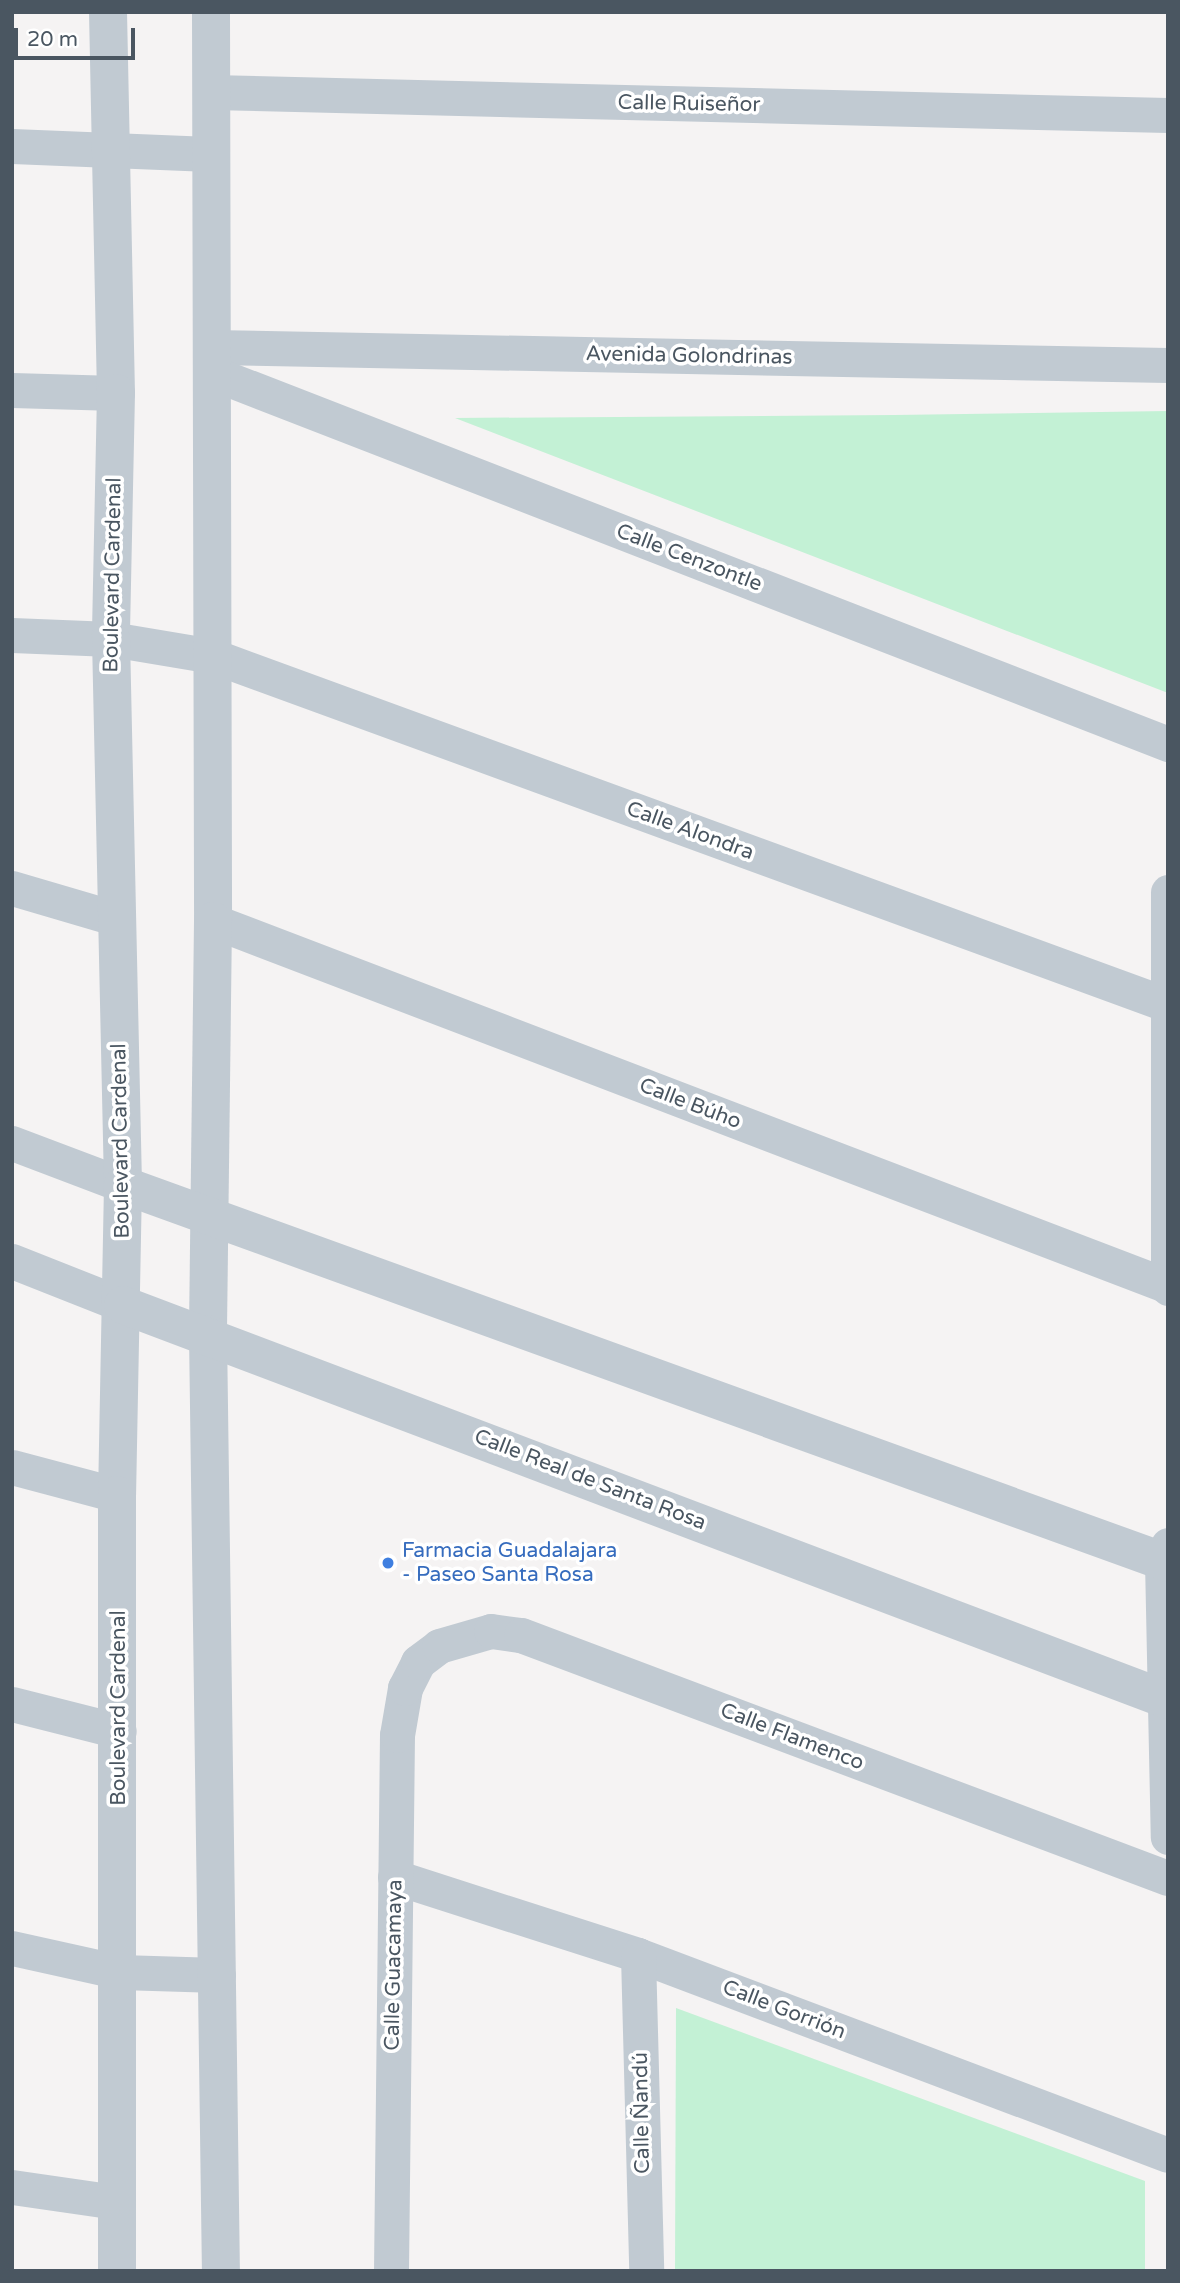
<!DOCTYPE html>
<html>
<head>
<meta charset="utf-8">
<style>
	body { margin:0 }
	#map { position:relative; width:1180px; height:2283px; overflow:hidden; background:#f5f3f3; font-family:"Varela Round",sans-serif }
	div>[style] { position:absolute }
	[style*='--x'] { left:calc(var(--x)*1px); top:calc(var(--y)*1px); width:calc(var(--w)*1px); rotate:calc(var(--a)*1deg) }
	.green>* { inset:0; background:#c3f1d5 }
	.minor>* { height:35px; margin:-17.5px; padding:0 17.5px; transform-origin:17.5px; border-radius:17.5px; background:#c1cad2 }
	.tertiary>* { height:38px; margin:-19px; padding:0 19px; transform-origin:19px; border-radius:19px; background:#c1cad2 }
	.dots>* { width:19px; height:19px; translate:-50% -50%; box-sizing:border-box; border:4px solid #fff; border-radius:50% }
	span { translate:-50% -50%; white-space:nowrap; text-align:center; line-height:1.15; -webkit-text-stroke:7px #fff; paint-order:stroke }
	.street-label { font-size:21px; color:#4a5661 }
	.shop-label { font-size:21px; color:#366cbe }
	.left { translate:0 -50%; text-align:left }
	.frame { position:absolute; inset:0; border:14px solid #4a5661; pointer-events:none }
	.scale { position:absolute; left:14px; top:28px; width:121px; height:32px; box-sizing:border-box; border:4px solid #4a5661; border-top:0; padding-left:9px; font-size:21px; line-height:24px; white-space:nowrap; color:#4a5661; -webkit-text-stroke:5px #fff; paint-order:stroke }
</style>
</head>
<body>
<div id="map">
	<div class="green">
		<i style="clip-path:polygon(1168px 411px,1168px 693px,455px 418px,894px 415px)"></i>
		<i style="clip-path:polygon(676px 2008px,1145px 2181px,1145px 2271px,675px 2271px)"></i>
	</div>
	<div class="minor">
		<i style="--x:211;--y:92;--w:957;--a:1.38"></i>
		<i style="--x:12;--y:146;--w:198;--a:2.3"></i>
		<i style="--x:210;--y:347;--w:958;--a:1.08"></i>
		<i style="--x:210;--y:372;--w:1028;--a:21.22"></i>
		<i style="--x:12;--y:390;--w:104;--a:1.7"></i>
		<i style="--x:12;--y:635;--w:99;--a:2.3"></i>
		<i style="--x:111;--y:639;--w:103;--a:9.5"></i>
		<i style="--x:213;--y:656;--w:1017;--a:20.07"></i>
		<i style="--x:12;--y:888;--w:109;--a:16.4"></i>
		<i style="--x:1168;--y:892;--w:396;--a:90"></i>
		<i style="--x:213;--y:921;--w:1022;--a:20.92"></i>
		<i style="--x:12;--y:1143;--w:119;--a:20.7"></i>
		<i style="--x:12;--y:1261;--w:119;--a:21.6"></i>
		<i style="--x:12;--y:1467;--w:109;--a:14.9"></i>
		<i style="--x:1168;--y:1545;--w:17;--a:111"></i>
		<i style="--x:1162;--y:1561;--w:276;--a:88.8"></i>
		<i style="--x:12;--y:1704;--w:110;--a:14.2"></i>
		<i style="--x:395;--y:1877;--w:255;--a:17.8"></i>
		<i style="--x:638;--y:1955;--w:566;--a:20.67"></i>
		<i style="--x:12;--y:1948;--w:111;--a:12.5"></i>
		<i style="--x:120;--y:1972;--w:98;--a:1.8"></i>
		<i style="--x:638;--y:1955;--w:316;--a:88.5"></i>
		<i style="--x:12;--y:2187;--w:105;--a:8.2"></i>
		<i style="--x:391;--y:2271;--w:536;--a:-89.36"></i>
		<i style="--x:397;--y:1735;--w:48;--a:-80.3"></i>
		<i style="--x:405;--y:1688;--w:29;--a:-63"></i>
		<i style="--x:418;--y:1662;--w:26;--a:-37"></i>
		<i style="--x:439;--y:1646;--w:54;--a:-16.1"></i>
		<i style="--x:491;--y:1631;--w:30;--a:8"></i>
		<i style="--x:521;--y:1635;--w:691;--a:20.59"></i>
	</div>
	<div class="tertiary">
		<i style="--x:108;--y:12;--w:381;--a:88.8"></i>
		<i style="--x:116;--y:393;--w:246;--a:91.2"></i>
		<i style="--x:111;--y:639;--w:546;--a:88.74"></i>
		<i style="--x:123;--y:1185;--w:310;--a:91.1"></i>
		<i style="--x:117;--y:1495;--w:776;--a:90"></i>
		<i style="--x:211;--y:12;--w:909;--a:89.87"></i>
		<i style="--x:213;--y:921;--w:413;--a:90.7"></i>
		<i style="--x:208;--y:1334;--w:937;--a:89.21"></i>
		<i style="--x:123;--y:1185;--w:1111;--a:19.89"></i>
		<i style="--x:123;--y:1305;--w:1117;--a:20.71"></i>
	</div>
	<div class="dots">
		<i style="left:388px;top:1563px;background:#3f7fe0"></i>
	</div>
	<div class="street-label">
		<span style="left:689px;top:104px;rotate:1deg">Calle Ruiseñor</span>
		<span style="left:689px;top:356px;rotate:1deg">Avenida Golondrinas</span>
		<span style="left:689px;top:558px;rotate:21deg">Calle Cenzontle</span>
		<span style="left:113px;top:575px;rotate:-89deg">Boulevard Cardenal</span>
		<span style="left:690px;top:831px;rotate:20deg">Calle Alondra</span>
		<span style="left:690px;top:1104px;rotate:21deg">Calle Búho</span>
		<span style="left:121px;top:1141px;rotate:-91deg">Boulevard Cardenal</span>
		<span style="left:590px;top:1480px;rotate:21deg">Calle Real de Santa Rosa</span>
		<span style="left:119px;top:1708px;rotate:-90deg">Boulevard Cardenal</span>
		<span style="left:792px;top:1737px;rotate:21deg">Calle Flamenco</span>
		<span style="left:394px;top:1965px;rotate:-89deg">Calle Guacamaya</span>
		<span style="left:784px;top:2010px;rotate:21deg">Calle Gorrión</span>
		<span style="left:642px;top:2113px;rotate:-91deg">Calle Ñandú</span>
	</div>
	<div class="shop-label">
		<span class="left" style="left:402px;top:1563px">Farmacia Guadalajara<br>- Paseo Santa Rosa</span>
	</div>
	<div class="frame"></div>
	<div class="scale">20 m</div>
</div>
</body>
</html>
